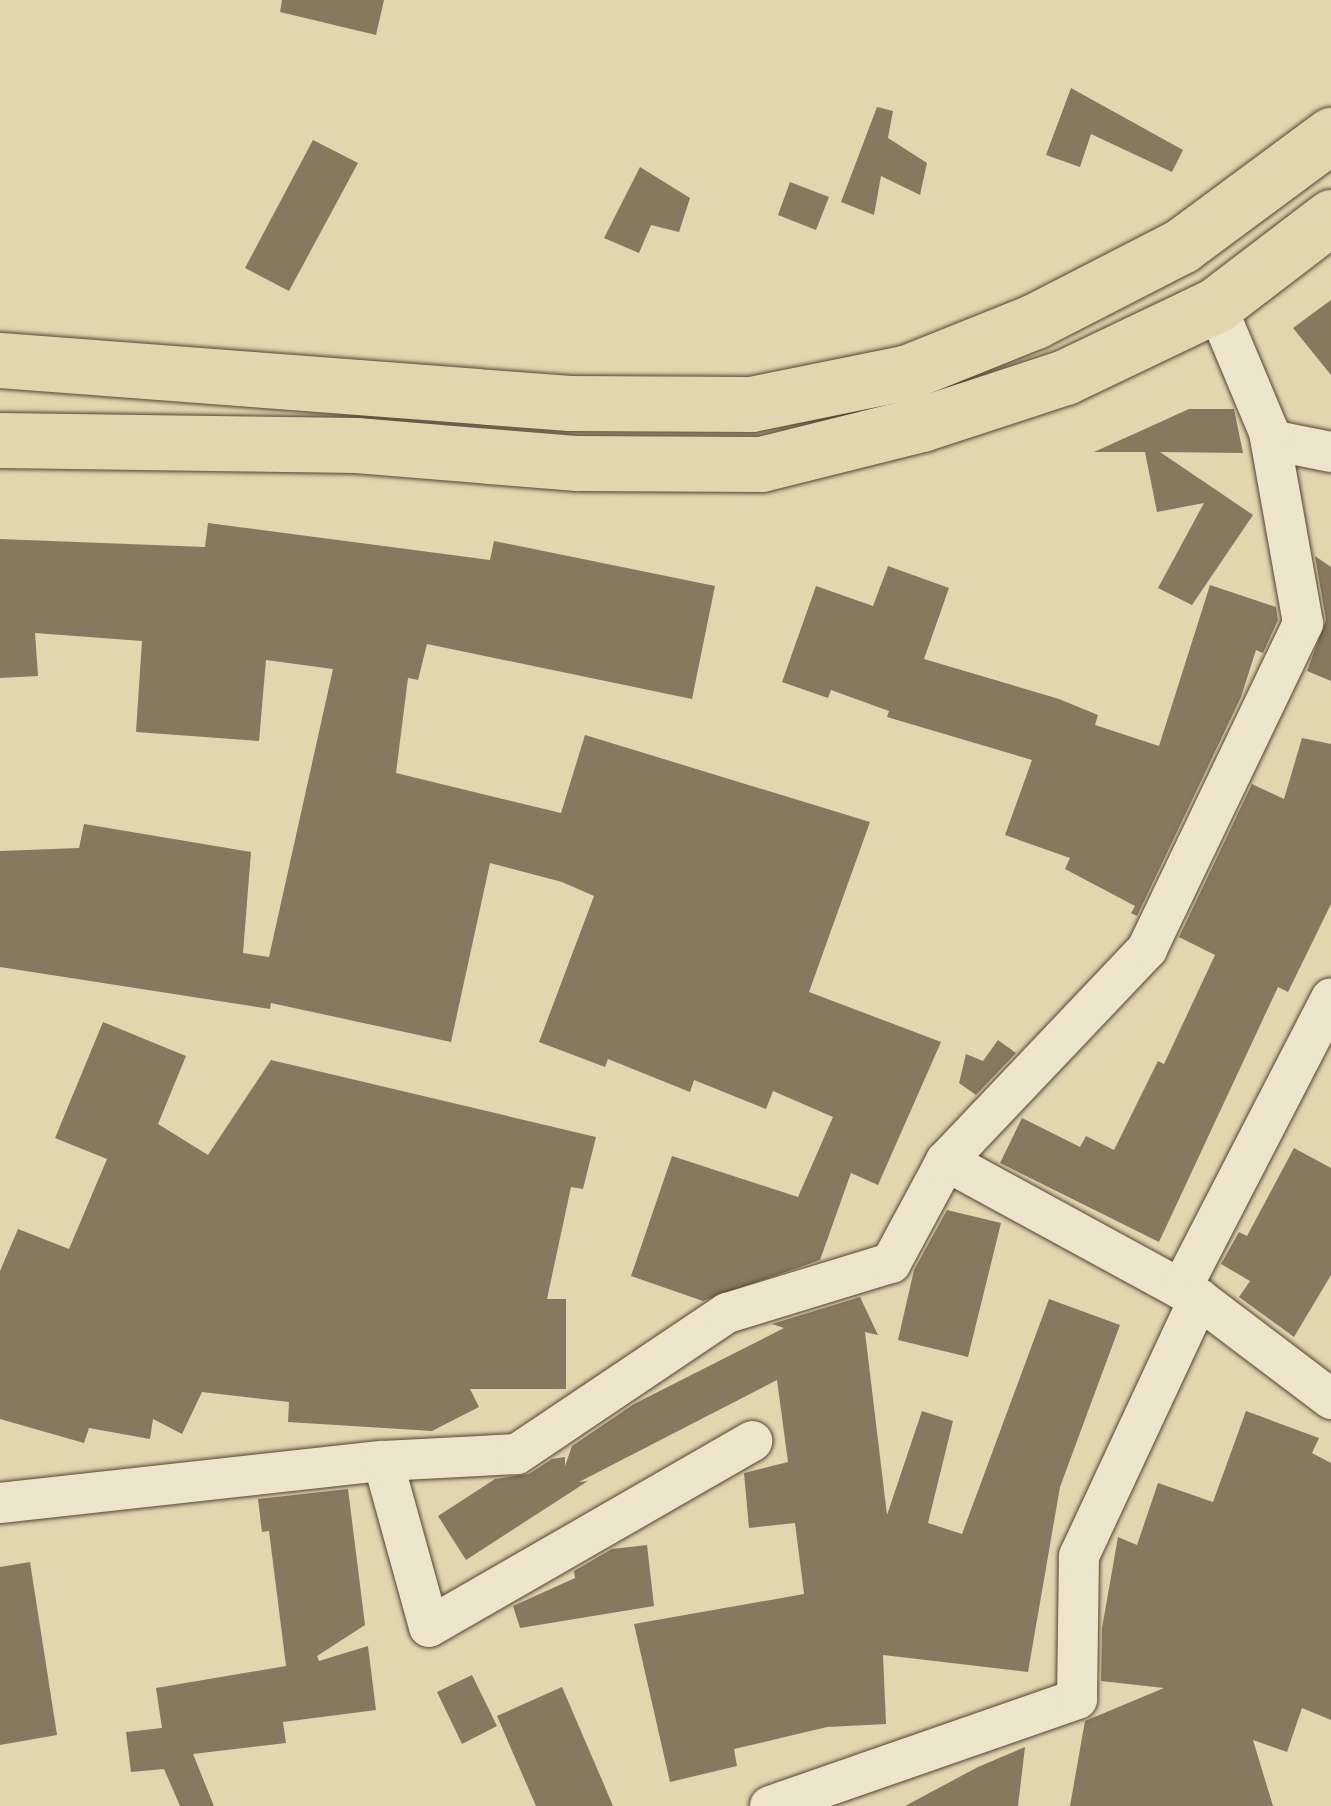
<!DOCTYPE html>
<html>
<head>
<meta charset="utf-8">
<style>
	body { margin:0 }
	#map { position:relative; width:1331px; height:1806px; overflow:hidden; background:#e2d6af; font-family:"EB Garamond",serif }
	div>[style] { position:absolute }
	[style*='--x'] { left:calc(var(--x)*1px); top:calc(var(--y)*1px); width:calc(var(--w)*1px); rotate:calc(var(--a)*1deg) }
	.building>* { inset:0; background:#877860 }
	.roads { filter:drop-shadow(0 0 2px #544334) drop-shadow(0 0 2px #544334) }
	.street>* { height:40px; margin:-20px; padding:0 20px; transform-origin:20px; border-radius:20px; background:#ece4cb }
	.highway>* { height:55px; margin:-27.5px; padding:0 27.5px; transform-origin:27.5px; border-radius:27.5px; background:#e2d6af }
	span { translate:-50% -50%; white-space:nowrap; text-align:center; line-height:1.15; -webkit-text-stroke:9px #ece4cb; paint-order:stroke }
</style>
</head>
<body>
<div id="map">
	<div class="building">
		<i style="clip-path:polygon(282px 0,384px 0,376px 35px,280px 12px)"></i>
		<i style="clip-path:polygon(1071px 88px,1183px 150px,1172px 172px,1091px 134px,1080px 167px,1046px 155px)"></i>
		<i style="clip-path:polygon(877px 107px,893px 111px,888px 138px,927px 163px,920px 195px,881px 176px,874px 215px,841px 202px)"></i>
		<i style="clip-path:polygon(313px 140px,358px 163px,289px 291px,245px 268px)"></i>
		<i style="clip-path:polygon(640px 167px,690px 198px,679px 232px,651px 225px,639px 253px,604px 238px)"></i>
		<i style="clip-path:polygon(790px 182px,829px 197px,816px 230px,778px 215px)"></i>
		<i style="clip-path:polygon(1331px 300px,1331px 375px,1293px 328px)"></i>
		<i style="clip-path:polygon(1189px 409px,1234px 409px,1243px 453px,1160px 452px,1253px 515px,1192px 605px,1158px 588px,1204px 503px,1157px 512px,1145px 452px,1094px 452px)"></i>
		<i style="clip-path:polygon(208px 523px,490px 560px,494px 541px,715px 586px,692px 699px,427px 644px,418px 680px,408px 678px,396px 773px,561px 813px,585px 735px,870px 822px,809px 992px,941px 1042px,878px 1185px,851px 1173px,820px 1260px,703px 1301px,631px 1276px,672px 1156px,798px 1197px,833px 1117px,773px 1091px,766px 1109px,694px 1080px,690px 1092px,608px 1059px,605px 1067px,539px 1042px,594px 896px,562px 882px,490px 863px,451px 1042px,271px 1003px,270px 1009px,0 967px,0 851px,79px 848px,84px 824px,251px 852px,243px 953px,269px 957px,333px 669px,266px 660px,259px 741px,136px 732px,142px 641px,35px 633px,38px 676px,0 678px,0 539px,205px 547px)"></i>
		<i style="clip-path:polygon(1315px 556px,1331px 567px,1331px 681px,1307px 671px,1326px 620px)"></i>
		<i style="clip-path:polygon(888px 566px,949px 588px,924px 659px,1059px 699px,1098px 715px,1095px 725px,1159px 746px,1210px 585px,1276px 607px,1278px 620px,1263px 653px,1256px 650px,1241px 697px,1137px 916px,1131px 913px,1135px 906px,1065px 869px,1070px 858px,1005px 835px,1032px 760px,887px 717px,889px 711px,831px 690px,828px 698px,782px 682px,816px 586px,873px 606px)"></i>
		<i style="clip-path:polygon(1302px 738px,1331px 744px,1331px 904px,1288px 992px,1278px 987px,1159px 1242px,1000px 1163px,1022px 1118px,1080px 1147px,1086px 1136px,1114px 1150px,1158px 1061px,1164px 1064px,1215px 955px,1179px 937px,1252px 784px,1284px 799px)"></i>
		<i style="clip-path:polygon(103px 1022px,186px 1056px,158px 1124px,208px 1155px,271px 1060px,596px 1137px,583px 1189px,571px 1187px,547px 1299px,566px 1299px,566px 1389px,470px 1389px,479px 1407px,432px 1431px,288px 1422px,289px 1402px,202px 1392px,182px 1434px,153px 1419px,150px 1439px,89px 1428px,84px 1443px,0 1419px,0 1271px,18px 1229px,69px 1249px,107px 1159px,55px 1138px)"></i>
		<i style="clip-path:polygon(998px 1040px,1016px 1053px,976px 1095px,959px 1083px,966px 1054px,983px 1061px)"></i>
		<i style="clip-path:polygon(1294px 1148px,1331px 1168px,1331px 1275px,1294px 1337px,1239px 1297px,1250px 1281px,1221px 1264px,1239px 1232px,1247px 1236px)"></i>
		<i style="clip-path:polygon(947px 1210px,1001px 1223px,968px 1357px,898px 1340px,914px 1270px)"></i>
		<i style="clip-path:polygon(860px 1297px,878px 1335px,865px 1332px,887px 1515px,922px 1411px,953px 1421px,928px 1523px,962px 1534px,1049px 1299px,1120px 1325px,1060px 1487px,1028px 1672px,883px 1655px,886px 1724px,827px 1727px,734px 1749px,737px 1766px,670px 1782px,634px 1624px,804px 1594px,795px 1523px,749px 1528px,744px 1473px,788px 1462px,777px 1380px,579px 1482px,588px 1481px,466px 1560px,438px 1516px,495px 1479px,529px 1474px,552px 1459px,565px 1457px,565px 1466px,572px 1446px,634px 1404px,784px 1328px,772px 1324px)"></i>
		<i style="clip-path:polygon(1246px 1411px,1319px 1438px,1312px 1453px,1331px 1463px,1331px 1720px,1302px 1708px,1287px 1752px,1253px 1740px,1273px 1806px,1070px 1806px,1085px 1721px,1164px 1688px,1101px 1681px,1102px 1628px,1118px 1537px,1137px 1545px,1158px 1483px,1213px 1502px)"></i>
		<i style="clip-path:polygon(348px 1489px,365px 1625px,317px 1656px,319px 1661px,368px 1646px,376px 1710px,283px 1722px,286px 1743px,193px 1754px,214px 1806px,180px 1806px,164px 1769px,131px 1772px,126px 1732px,162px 1728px,156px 1688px,286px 1666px,269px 1531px,262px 1532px,258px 1499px)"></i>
		<i style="clip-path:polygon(647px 1545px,654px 1606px,520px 1628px,513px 1606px,575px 1578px,574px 1571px,612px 1549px)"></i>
		<i style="clip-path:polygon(30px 1562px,57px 1735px,0 1745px,0 1567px)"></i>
		<i style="clip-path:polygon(472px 1675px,497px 1726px,462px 1744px,437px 1692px)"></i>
		<i style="clip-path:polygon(562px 1687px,602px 1780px,613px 1806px,536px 1806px,497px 1716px)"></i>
		<i style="clip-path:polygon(1025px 1747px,1018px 1806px,905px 1806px,978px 1767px)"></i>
	</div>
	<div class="roads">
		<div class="street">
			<i style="--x:1271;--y:440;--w:61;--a:11.3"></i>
			<i style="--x:946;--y:1161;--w:288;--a:28.6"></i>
			<i style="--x:1199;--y:1299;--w:166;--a:37.1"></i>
			<i style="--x:1181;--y:1289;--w:327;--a:-62.7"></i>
			<i style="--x:383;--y:1461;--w:172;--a:74.5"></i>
			<i style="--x:429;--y:1627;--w:373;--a:-29.9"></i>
			<i style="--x:0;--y:1503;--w:385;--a:-6.3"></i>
			<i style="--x:383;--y:1461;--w:134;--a:-3"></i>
			<i style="--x:517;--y:1454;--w:253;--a:-33.9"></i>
			<i style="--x:727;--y:1313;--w:171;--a:-17"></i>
			<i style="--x:891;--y:1263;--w:116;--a:-61.7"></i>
			<i style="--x:946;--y:1161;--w:292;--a:-46.5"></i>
			<i style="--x:1147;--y:949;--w:361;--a:-64.4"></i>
			<i style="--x:1303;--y:623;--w:194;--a:-100.1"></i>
			<i style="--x:1269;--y:432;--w:138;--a:-112.7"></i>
			<i style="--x:770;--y:1806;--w:325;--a:-19.2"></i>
			<i style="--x:1077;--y:1699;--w:143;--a:-89.2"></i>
			<i style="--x:1079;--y:1556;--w:284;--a:-65"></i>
		</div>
		<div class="highway">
			<i style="--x:0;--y:360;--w:571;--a:4.32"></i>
			<i style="--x:569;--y:403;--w:182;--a:0.3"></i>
			<i style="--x:751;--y:404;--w:160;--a:-11.5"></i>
			<i style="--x:908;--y:372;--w:137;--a:-21.9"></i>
			<i style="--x:1035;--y:321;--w:164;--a:-27.2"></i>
			<i style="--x:1181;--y:246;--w:187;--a:-36.5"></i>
			<i style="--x:0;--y:440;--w:356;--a:0.8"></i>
			<i style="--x:356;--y:445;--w:222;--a:4.7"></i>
			<i style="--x:577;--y:463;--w:184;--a:0.3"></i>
			<i style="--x:761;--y:464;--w:166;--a:-14"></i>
			<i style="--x:922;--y:424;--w:151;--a:-18.2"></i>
			<i style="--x:1065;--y:377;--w:167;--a:-25.5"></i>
			<i style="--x:1216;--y:305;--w:145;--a:-37.4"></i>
		</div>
	</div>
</div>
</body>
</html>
